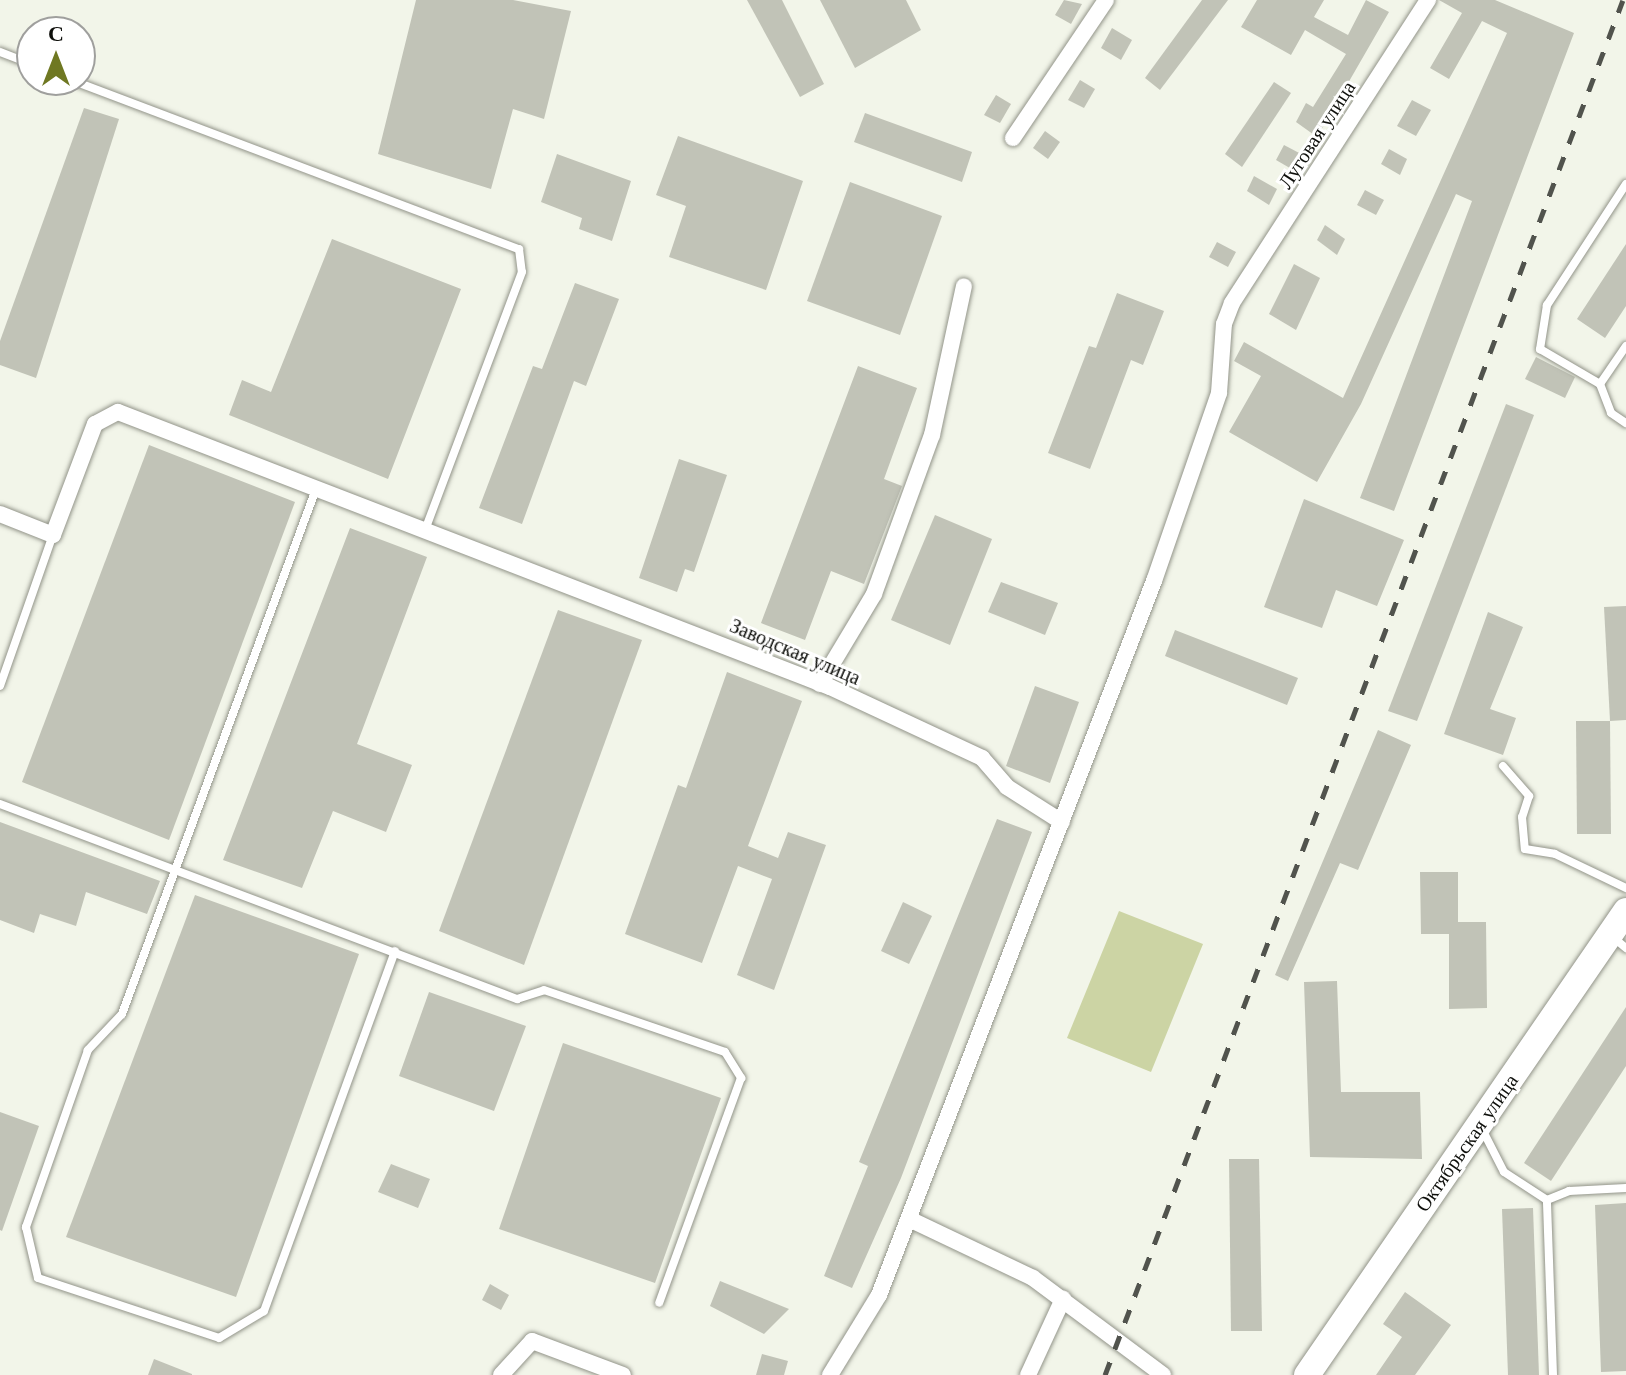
<!DOCTYPE html>
<html>
<head>
<meta charset="utf-8">
<style>
	body { margin:0 }
	#map { position:relative; width:1626px; height:1375px; overflow:hidden; background:#f2f5e9; font-family:"Libre Baskerville",serif }
	div>[style] { position:absolute }
	[style*='--x'] { left:calc(var(--x)*1px); top:calc(var(--y)*1px); width:calc(var(--w)*1px); rotate:calc(var(--a)*1deg) }
	.green>* { inset:0; background:#ccd4a4 }
	.building>* { inset:0; background:#c1c3b7 }
	.roads { filter:drop-shadow(0 0 2px #929489) drop-shadow(0 0 2px #929489) }
	.service>* { height:8px; margin:-4px; padding:0 4px; transform-origin:4px; border-radius:4px; background:#fff }
	.minor>* { height:16px; margin:-8px; padding:0 8px; transform-origin:8px; border-radius:8px; background:#fff }
	.primary>* { height:26px; margin:-13px; padding:0 13px; transform-origin:13px; border-radius:13px; background:#fff }
	.rail>* { height:5px; margin-top:-2.5px; transform-origin:0; background:repeating-linear-gradient(90deg,#51534d 0 14px,transparent 0 28px) }
	span { translate:-50% -50%; white-space:nowrap; text-align:center; line-height:1.15; -webkit-text-stroke:6px #fff; paint-order:stroke }
	.street-label { font-size:20px; color:#0e0f0b }
	.north { position:absolute; left:16px; top:16px; width:80px; height:80px; box-sizing:border-box; background:#fff; border:2px solid #9f9f9d; border-radius:50%; rotate:0deg; font-size:22px; font-weight:700; line-height:32px; text-align:center; color:#0e0f0b }
	.north::after { content:''; display:block; margin:auto; width:28px; height:36px; background:#6f7822; clip-path:polygon(50% 0,100% 100%,50% 72%,0 100%) }
</style>
</head>
<body>
<div id="map">
	<div class="green">
		<i style="clip-path:polygon(1119px 911px,1203px 944px,1151px 1072px,1067px 1038px)"></i>
	</div>
	<div class="building">
		<i style="clip-path:polygon(416px 0,513px 0,571px 11px,544px 119px,513px 109px,491px 189px,378px 154px)"></i>
		<i style="clip-path:polygon(747px 0,782px 0,824px 84px,800px 97px)"></i>
		<i style="clip-path:polygon(820px 0,906px 0,921px 30px,855px 68px)"></i>
		<i style="clip-path:polygon(1064px 0,1082px 4px,1071px 24px,1055px 15px)"></i>
		<i style="clip-path:polygon(1202px 0,1228px 0,1160px 90px,1145px 78px)"></i>
		<i style="clip-path:polygon(1257px 0,1324px 0,1314px 17px,1348px 35px,1366px 0,1389px 12px,1317px 137px,1296px 122px,1306px 103px,1313px 107px,1346px 54px,1305px 30px,1291px 55px,1241px 27px)"></i>
		<i style="clip-path:polygon(1439px 0,1495px 0,1574px 33px,1394px 511px,1360px 498px,1472px 201px,1456px 194px,1361px 404px,1317px 482px,1229px 432px,1261px 376px,1234px 361px,1244px 342px,1343px 398px,1507px 33px,1482px 21px,1449px 79px,1430px 68px,1462px 13px)"></i>
		<i style="clip-path:polygon(1112px 28px,1132px 40px,1121px 60px,1101px 48px)"></i>
		<i style="clip-path:polygon(1080px 80px,1095px 89px,1084px 108px,1068px 100px)"></i>
		<i style="clip-path:polygon(1274px 82px,1291px 93px,1242px 167px,1225px 154px)"></i>
		<i style="clip-path:polygon(996px 95px,1011px 104px,1000px 123px,984px 115px)"></i>
		<i style="clip-path:polygon(1412px 100px,1431px 110px,1416px 136px,1397px 126px)"></i>
		<i style="clip-path:polygon(84px 108px,119px 119px,36px 378px,0 365px,0 341px)"></i>
		<i style="clip-path:polygon(865px 113px,972px 152px,962px 182px,854px 142px)"></i>
		<i style="clip-path:polygon(1045px 131px,1060px 142px,1048px 159px,1033px 148px)"></i>
		<i style="clip-path:polygon(678px 136px,803px 181px,766px 290px,669px 257px,686px 206px,656px 195px)"></i>
		<i style="clip-path:polygon(1284px 145px,1303px 155px,1295px 171px,1276px 160px)"></i>
		<i style="clip-path:polygon(1389px 149px,1407px 159px,1400px 175px,1381px 164px)"></i>
		<i style="clip-path:polygon(557px 154px,631px 181px,612px 241px,579px 229px,582px 218px,541px 202px)"></i>
		<i style="clip-path:polygon(1254px 176px,1277px 189px,1269px 205px,1247px 191px)"></i>
		<i style="clip-path:polygon(850px 182px,942px 216px,900px 335px,807px 301px)"></i>
		<i style="clip-path:polygon(1365px 190px,1384px 200px,1376px 215px,1357px 205px)"></i>
		<i style="clip-path:polygon(1325px 225px,1345px 239px,1337px 255px,1317px 240px)"></i>
		<i style="clip-path:polygon(332px 239px,461px 289px,388px 479px,229px 415px,242px 380px,271px 392px)"></i>
		<i style="clip-path:polygon(1217px 242px,1236px 252px,1228px 267px,1209px 257px)"></i>
		<i style="clip-path:polygon(1626px 244px,1626px 306px,1605px 338px,1577px 319px)"></i>
		<i style="clip-path:polygon(1294px 264px,1320px 278px,1296px 330px,1269px 314px)"></i>
		<i style="clip-path:polygon(575px 283px,619px 299px,586px 386px,574px 381px,522px 524px,479px 508px,533px 366px,542px 369px)"></i>
		<i style="clip-path:polygon(1117px 293px,1164px 311px,1143px 365px,1131px 360px,1090px 469px,1048px 453px,1089px 346px,1096px 348px)"></i>
		<i style="clip-path:polygon(1536px 357px,1575px 377px,1565px 398px,1525px 379px)"></i>
		<i style="clip-path:polygon(858px 366px,917px 388px,884px 479px,902px 486px,864px 584px,831px 571px,805px 640px,761px 623px)"></i>
		<i style="clip-path:polygon(1506px 404px,1534px 415px,1417px 721px,1388px 711px)"></i>
		<i style="clip-path:polygon(149px 445px,295px 502px,169px 840px,22px 782px)"></i>
		<i style="clip-path:polygon(679px 459px,727px 475px,694px 572px,685px 569px,677px 592px,639px 578px)"></i>
		<i style="clip-path:polygon(1304px 499px,1404px 540px,1377px 606px,1336px 590px,1322px 628px,1264px 607px)"></i>
		<i style="clip-path:polygon(935px 515px,992px 539px,950px 645px,891px 620px)"></i>
		<i style="clip-path:polygon(350px 528px,427px 557px,357px 744px,412px 765px,386px 832px,333px 811px,302px 888px,223px 860px)"></i>
		<i style="clip-path:polygon(1001px 582px,1058px 603px,1045px 635px,988px 612px)"></i>
		<i style="clip-path:polygon(1626px 606px,1626px 720px,1610px 721px,1604px 607px)"></i>
		<i style="clip-path:polygon(558px 610px,642px 640px,524px 965px,439px 931px)"></i>
		<i style="clip-path:polygon(1488px 612px,1523px 627px,1490px 709px,1516px 718px,1503px 755px,1444px 734px)"></i>
		<i style="clip-path:polygon(1175px 630px,1298px 678px,1287px 705px,1165px 656px)"></i>
		<i style="clip-path:polygon(727px 672px,802px 701px,748px 846px,778px 858px,788px 832px,826px 845px,774px 990px,737px 975px,772px 879px,738px 866px,702px 963px,625px 934px,678px 785px,686px 788px)"></i>
		<i style="clip-path:polygon(1035px 686px,1079px 702px,1050px 783px,1006px 766px)"></i>
		<i style="clip-path:polygon(1576px 721px,1610px 721px,1611px 834px,1577px 834px)"></i>
		<i style="clip-path:polygon(1378px 730px,1411px 745px,1358px 870px,1340px 863px,1288px 981px,1275px 975px)"></i>
		<i style="clip-path:polygon(997px 819px,1032px 832px,901px 1178px,852px 1288px,824px 1276px,868px 1166px,859px 1162px)"></i>
		<i style="clip-path:polygon(0 822px,160px 881px,147px 914px,86px 892px,76px 926px,40px 914px,34px 933px,0 920px)"></i>
		<i style="clip-path:polygon(1420px 872px,1458px 872px,1458px 922px,1486px 922px,1487px 1008px,1449px 1009px,1449px 934px,1421px 934px)"></i>
		<i style="clip-path:polygon(195px 895px,359px 954px,236px 1297px,66px 1237px)"></i>
		<i style="clip-path:polygon(903px 902px,932px 916px,909px 964px,881px 951px)"></i>
		<i style="clip-path:polygon(1337px 981px,1341px 1092px,1420px 1092px,1422px 1159px,1310px 1157px,1304px 982px)"></i>
		<i style="clip-path:polygon(429px 992px,526px 1026px,494px 1111px,399px 1076px)"></i>
		<i style="clip-path:polygon(1626px 1007px,1626px 1066px,1551px 1181px,1524px 1163px)"></i>
		<i style="clip-path:polygon(563px 1043px,721px 1098px,655px 1283px,499px 1229px)"></i>
		<i style="clip-path:polygon(0 1112px,39px 1126px,2px 1231px,0 1230px)"></i>
		<i style="clip-path:polygon(1229px 1159px,1259px 1159px,1262px 1331px,1231px 1331px)"></i>
		<i style="clip-path:polygon(391px 1164px,430px 1179px,418px 1208px,378px 1192px)"></i>
		<i style="clip-path:polygon(1626px 1203px,1626px 1371px,1601px 1372px,1595px 1205px)"></i>
		<i style="clip-path:polygon(1533px 1208px,1539px 1375px,1508px 1375px,1502px 1209px)"></i>
		<i style="clip-path:polygon(720px 1281px,789px 1309px,764px 1334px,710px 1306px)"></i>
		<i style="clip-path:polygon(490px 1284px,509px 1295px,501px 1310px,482px 1300px)"></i>
		<i style="clip-path:polygon(1405px 1292px,1451px 1325px,1415px 1375px,1376px 1375px,1402px 1337px,1383px 1324px)"></i>
		<i style="clip-path:polygon(762px 1354px,788px 1361px,784px 1375px,756px 1375px)"></i>
		<i style="clip-path:polygon(154px 1359px,192px 1374px,192px 1375px,148px 1375px)"></i>
	</div>
	<div class="roads">
		<div class="service">
			<i style="--x:0;--y:52;--w:34;--a:21"></i>
			<i style="--x:71;--y:80;--w:479;--a:20.7"></i>
			<i style="--x:519;--y:249;--w:23;--a:83"></i>
			<i style="--x:522;--y:272;--w:276;--a:110.6"></i>
			<i style="--x:1626;--y:184;--w:145;--a:123.1"></i>
			<i style="--x:1547;--y:305;--w:45;--a:99"></i>
			<i style="--x:1540;--y:349;--w:69;--a:30.3"></i>
			<i style="--x:1600;--y:384;--w:31;--a:69"></i>
			<i style="--x:1611;--y:413;--w:18;--a:34"></i>
			<i style="--x:1600;--y:384;--w:46;--a:-55.6"></i>
			<i style="--x:316;--y:489;--w:560;--a:110.28"></i>
			<i style="--x:122;--y:1014;--w:50;--a:133.4"></i>
			<i style="--x:88;--y:1050;--w:188;--a:109.3"></i>
			<i style="--x:26;--y:1227;--w:52;--a:76.8"></i>
			<i style="--x:38;--y:1278;--w:191;--a:18.3"></i>
			<i style="--x:219;--y:1338;--w:52;--a:-31"></i>
			<i style="--x:264;--y:1311;--w:383;--a:-70"></i>
			<i style="--x:0;--y:686;--w:160;--a:-70.7"></i>
			<i style="--x:1503;--y:766;--w:40;--a:49"></i>
			<i style="--x:1529;--y:796;--w:22;--a:108"></i>
			<i style="--x:1522;--y:817;--w:32;--a:85"></i>
			<i style="--x:1525;--y:849;--w:30;--a:9"></i>
			<i style="--x:1555;--y:854;--w:79;--a:25.6"></i>
			<i style="--x:0;--y:804;--w:553;--a:20.67"></i>
			<i style="--x:517;--y:999;--w:28;--a:-18"></i>
			<i style="--x:544;--y:990;--w:191;--a:18.9"></i>
			<i style="--x:725;--y:1052;--w:31;--a:58"></i>
			<i style="--x:741;--y:1078;--w:239;--a:110"></i>
			<i style="--x:1614;--y:938;--w:16;--a:40"></i>
			<i style="--x:1482;--y:1129;--w:48;--a:62.9"></i>
			<i style="--x:1504;--y:1172;--w:51;--a:33.1"></i>
			<i style="--x:1553;--y:1375;--w:175;--a:-92"></i>
			<i style="--x:1547;--y:1200;--w:24;--a:-22"></i>
			<i style="--x:1569;--y:1191;--w:57;--a:-3"></i>
		</div>
		<div class="minor">
			<i style="--x:1013;--y:138;--w:166;--a:-56"></i>
			<i style="--x:0;--y:514;--w:57;--a:21.6"></i>
			<i style="--x:53;--y:535;--w:119;--a:-69.3"></i>
			<i style="--x:95;--y:424;--w:26;--a:-28"></i>
			<i style="--x:118;--y:412;--w:763;--a:21.12"></i>
			<i style="--x:830;--y:687;--w:168;--a:25"></i>
			<i style="--x:982;--y:758;--w:38;--a:49"></i>
			<i style="--x:1007;--y:787;--w:65;--a:32.5"></i>
			<i style="--x:820;--y:684;--w:105;--a:-59"></i>
			<i style="--x:874;--y:594;--w:169;--a:-70"></i>
			<i style="--x:932;--y:435;--w:152;--a:-77.9"></i>
			<i style="--x:909;--y:1219;--w:137;--a:25.4"></i>
			<i style="--x:1033;--y:1278;--w:162;--a:36.7"></i>
			<i style="--x:501;--y:1375;--w:46;--a:-47.6"></i>
			<i style="--x:532;--y:1341;--w:97;--a:20.5"></i>
			<i style="--x:830;--y:1375;--w:94;--a:-58.5"></i>
			<i style="--x:879;--y:1295;--w:765;--a:-68.94"></i>
			<i style="--x:1154;--y:581;--w:199;--a:-70.9"></i>
			<i style="--x:1219;--y:393;--w:69;--a:-85.9"></i>
			<i style="--x:1224;--y:324;--w:22;--a:-69"></i>
			<i style="--x:1232;--y:303;--w:361;--a:-57.1"></i>
			<i style="--x:1028;--y:1375;--w:84;--a:-65.3"></i>
		</div>
		<div class="primary">
			<i style="--x:1307;--y:1375;--w:563;--a:-55.49"></i>
		</div>
	</div>
	<div class="rail">
		<i style="--x:1105;--y:1375;--w:1469;--a:-69.36"></i>
	</div>
	<div class="street-label">
		<span style="left:1317px;top:135px;rotate:-57deg">Луговая улица</span>
		<span style="left:795px;top:652px;rotate:23deg">Заводская улица</span>
		<span style="left:1467px;top:1143px;rotate:-55deg">Октябрьская улица</span>
	</div>
	<div class="north">С</div>
</div>
</body>
</html>
